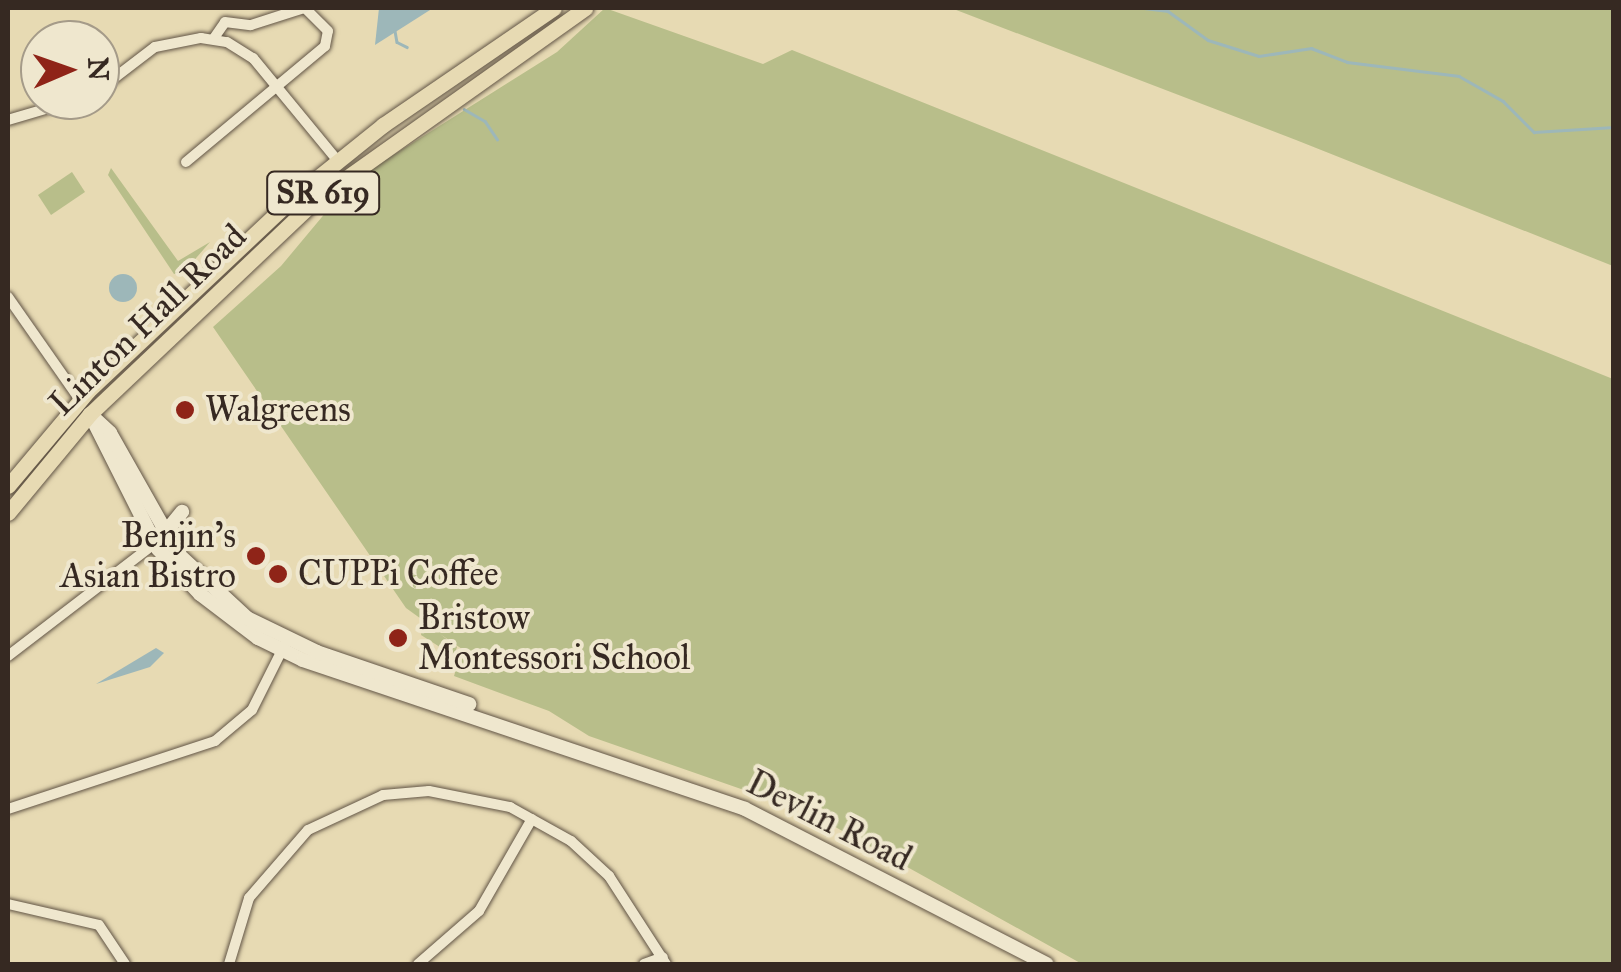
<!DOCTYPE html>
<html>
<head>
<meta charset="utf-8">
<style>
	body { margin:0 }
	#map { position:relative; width:1621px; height:972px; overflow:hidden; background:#e7dab3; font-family:"IM FELL Great Primer",serif }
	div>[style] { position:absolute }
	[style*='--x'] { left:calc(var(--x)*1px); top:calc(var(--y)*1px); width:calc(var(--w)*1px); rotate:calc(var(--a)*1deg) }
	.green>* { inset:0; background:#b8be8a }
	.water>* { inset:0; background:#9db7b9 }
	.round { border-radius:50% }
	.stream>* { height:2.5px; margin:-1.25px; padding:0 1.25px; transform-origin:1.25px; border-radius:1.25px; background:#9db7b9 }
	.roads { filter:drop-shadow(0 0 2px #625546) drop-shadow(0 0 2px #625546) }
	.street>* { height:10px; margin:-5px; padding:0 5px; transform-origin:5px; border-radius:5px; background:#efe7ce }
	.secondary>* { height:14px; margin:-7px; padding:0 7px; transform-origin:7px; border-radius:7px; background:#efe7ce }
	.primary>* { height:15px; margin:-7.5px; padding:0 7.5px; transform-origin:7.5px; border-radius:7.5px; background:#e7dab3 }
	.dots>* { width:28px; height:28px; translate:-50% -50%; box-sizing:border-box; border:5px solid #efe7ce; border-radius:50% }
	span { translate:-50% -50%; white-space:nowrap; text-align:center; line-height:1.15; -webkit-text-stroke:8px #efe7ce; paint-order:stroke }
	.shield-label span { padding:2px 8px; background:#efe7ce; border:2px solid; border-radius:8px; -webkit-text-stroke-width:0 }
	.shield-label { font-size:32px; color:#362922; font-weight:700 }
	.street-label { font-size:35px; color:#362922 }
	.poi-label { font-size:35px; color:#362922 }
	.left { translate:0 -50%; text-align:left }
	.right { translate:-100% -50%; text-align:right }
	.frame { position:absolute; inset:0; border:10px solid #362922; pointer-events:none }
	.north { position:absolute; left:20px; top:20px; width:100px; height:100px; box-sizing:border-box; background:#efe7ce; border:2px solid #a59b89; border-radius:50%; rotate:88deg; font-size:28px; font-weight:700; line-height:40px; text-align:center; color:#362922 }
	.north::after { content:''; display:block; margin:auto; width:35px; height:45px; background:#8f2418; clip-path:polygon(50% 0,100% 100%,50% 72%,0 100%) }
</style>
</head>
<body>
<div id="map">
	<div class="green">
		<i style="clip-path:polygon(605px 8px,763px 64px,792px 50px,1613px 379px,1613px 964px,1082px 964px,810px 813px,589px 736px,549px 711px,454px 676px,462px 649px,440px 634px,457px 647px,454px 656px,421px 635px,424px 621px,406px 608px,213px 327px,281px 266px,352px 181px,557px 52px)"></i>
		<i style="clip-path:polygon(951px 8px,1613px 8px,1613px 266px,1296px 140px)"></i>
		<i style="clip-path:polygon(111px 168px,178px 261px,210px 242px,184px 272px,174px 274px,108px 175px)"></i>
		<i style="clip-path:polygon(72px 172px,85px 192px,51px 215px,38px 195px)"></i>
	</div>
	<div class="water">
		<i style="clip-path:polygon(379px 8px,430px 8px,430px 10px,375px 45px)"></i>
		<i class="round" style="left:109px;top:274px;width:28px;height:28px"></i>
		<i style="clip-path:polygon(156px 648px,164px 653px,150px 667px,96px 684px)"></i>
	</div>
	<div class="stream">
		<i style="--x:1144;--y:8;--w:24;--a:7"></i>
		<i style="--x:1168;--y:11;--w:49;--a:35.9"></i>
		<i style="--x:1208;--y:40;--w:53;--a:17.4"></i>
		<i style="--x:1259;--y:56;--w:53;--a:-8.7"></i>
		<i style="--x:1311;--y:48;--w:39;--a:21"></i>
		<i style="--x:1347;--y:62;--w:113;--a:7.1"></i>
		<i style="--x:1459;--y:76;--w:51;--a:29.6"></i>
		<i style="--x:1503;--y:101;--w:44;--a:45"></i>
		<i style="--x:1534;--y:132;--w:80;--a:-3.6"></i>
		<i style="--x:395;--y:31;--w:11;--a:80"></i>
		<i style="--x:397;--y:42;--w:11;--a:27"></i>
		<i style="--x:464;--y:109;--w:24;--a:30"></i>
		<i style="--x:485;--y:121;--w:22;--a:56"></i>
	</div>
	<div class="roads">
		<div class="street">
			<i style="--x:214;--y:38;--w:19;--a:-55"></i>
			<i style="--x:225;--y:22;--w:26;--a:7"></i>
			<i style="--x:251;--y:25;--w:56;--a:-17.8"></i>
			<i style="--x:100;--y:89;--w:69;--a:-37.4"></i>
			<i style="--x:155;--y:47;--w:47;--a:-11.1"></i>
			<i style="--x:201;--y:38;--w:26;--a:9"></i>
			<i style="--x:227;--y:42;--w:31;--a:32"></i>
			<i style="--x:253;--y:58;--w:132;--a:50.5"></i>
			<i style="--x:8;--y:120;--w:71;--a:-16.4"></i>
			<i style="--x:186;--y:162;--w:181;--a:-39.8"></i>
			<i style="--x:325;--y:46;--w:15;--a:-79"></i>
			<i style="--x:328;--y:31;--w:33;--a:-135"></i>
			<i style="--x:8;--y:297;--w:126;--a:55"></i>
			<i style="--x:8;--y:656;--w:184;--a:-37.5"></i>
			<i style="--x:8;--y:809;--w:218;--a:-18.2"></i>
			<i style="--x:215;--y:741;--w:48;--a:-40"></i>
			<i style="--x:252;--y:710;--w:72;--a:-63.4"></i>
			<i style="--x:8;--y:904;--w:93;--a:13"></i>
			<i style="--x:99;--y:925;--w:47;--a:56.3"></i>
			<i style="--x:229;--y:964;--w:69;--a:-73.1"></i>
			<i style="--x:249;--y:898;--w:90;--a:-49.1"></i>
			<i style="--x:308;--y:830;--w:83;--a:-25"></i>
			<i style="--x:383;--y:795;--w:46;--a:-5"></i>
			<i style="--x:429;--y:791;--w:83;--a:11.2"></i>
			<i style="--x:510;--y:807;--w:70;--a:29.1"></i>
			<i style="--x:571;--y:841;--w:52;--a:42.6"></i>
			<i style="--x:609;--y:876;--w:105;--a:57.1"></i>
			<i style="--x:418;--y:964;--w:81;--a:-41"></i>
			<i style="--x:479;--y:911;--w:106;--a:-60.1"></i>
			<i style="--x:644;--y:964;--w:20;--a:-20"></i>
		</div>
		<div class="secondary">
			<i style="--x:90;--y:414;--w:151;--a:63.3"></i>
			<i style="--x:158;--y:549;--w:62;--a:47"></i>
			<i style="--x:200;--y:594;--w:73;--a:37.2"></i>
			<i style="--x:258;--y:638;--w:50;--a:26.1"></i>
			<i style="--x:303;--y:660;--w:466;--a:18.6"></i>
			<i style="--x:745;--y:809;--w:339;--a:27.2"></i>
			<i style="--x:91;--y:415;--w:26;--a:43"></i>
			<i style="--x:110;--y:433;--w:140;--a:60.5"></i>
			<i style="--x:179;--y:555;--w:93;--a:42.8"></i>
			<i style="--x:247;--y:618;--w:78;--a:25.9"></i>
			<i style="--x:317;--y:652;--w:161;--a:18.9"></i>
			<i style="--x:170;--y:541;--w:13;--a:-94"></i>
			<i style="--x:169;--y:528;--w:21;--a:-51"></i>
		</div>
		<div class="primary">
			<i style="--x:8;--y:486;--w:124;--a:-49.9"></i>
			<i style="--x:88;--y:391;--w:286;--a:-43.3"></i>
			<i style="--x:296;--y:195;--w:112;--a:-38.8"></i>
			<i style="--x:383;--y:125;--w:207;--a:-34.4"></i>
			<i style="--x:8;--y:513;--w:129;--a:-50.4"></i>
			<i style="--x:90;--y:414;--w:314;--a:-43.5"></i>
			<i style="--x:318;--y:198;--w:328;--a:-35.4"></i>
		</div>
	</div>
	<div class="dots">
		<i style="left:185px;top:410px;background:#8f2418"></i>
		<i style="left:256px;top:556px;background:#8f2418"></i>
		<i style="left:278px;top:574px;background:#8f2418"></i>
		<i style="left:398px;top:638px;background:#8f2418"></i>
	</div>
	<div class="shield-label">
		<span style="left:323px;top:193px">SR 619</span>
	</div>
	<div class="street-label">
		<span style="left:148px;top:320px;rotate:-44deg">Linton Hall Road</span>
		<span style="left:829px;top:821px;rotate:27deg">Devlin Road</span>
	</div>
	<div class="poi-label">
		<span class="left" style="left:205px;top:410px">Walgreens</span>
		<span class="right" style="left:236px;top:556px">Benjin's<br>Asian Bistro</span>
		<span class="left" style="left:298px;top:574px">CUPPi Coffee</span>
		<span class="left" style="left:418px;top:638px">Bristow<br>Montessori School</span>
	</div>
	<div class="frame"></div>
	<div class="north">N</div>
</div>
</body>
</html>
